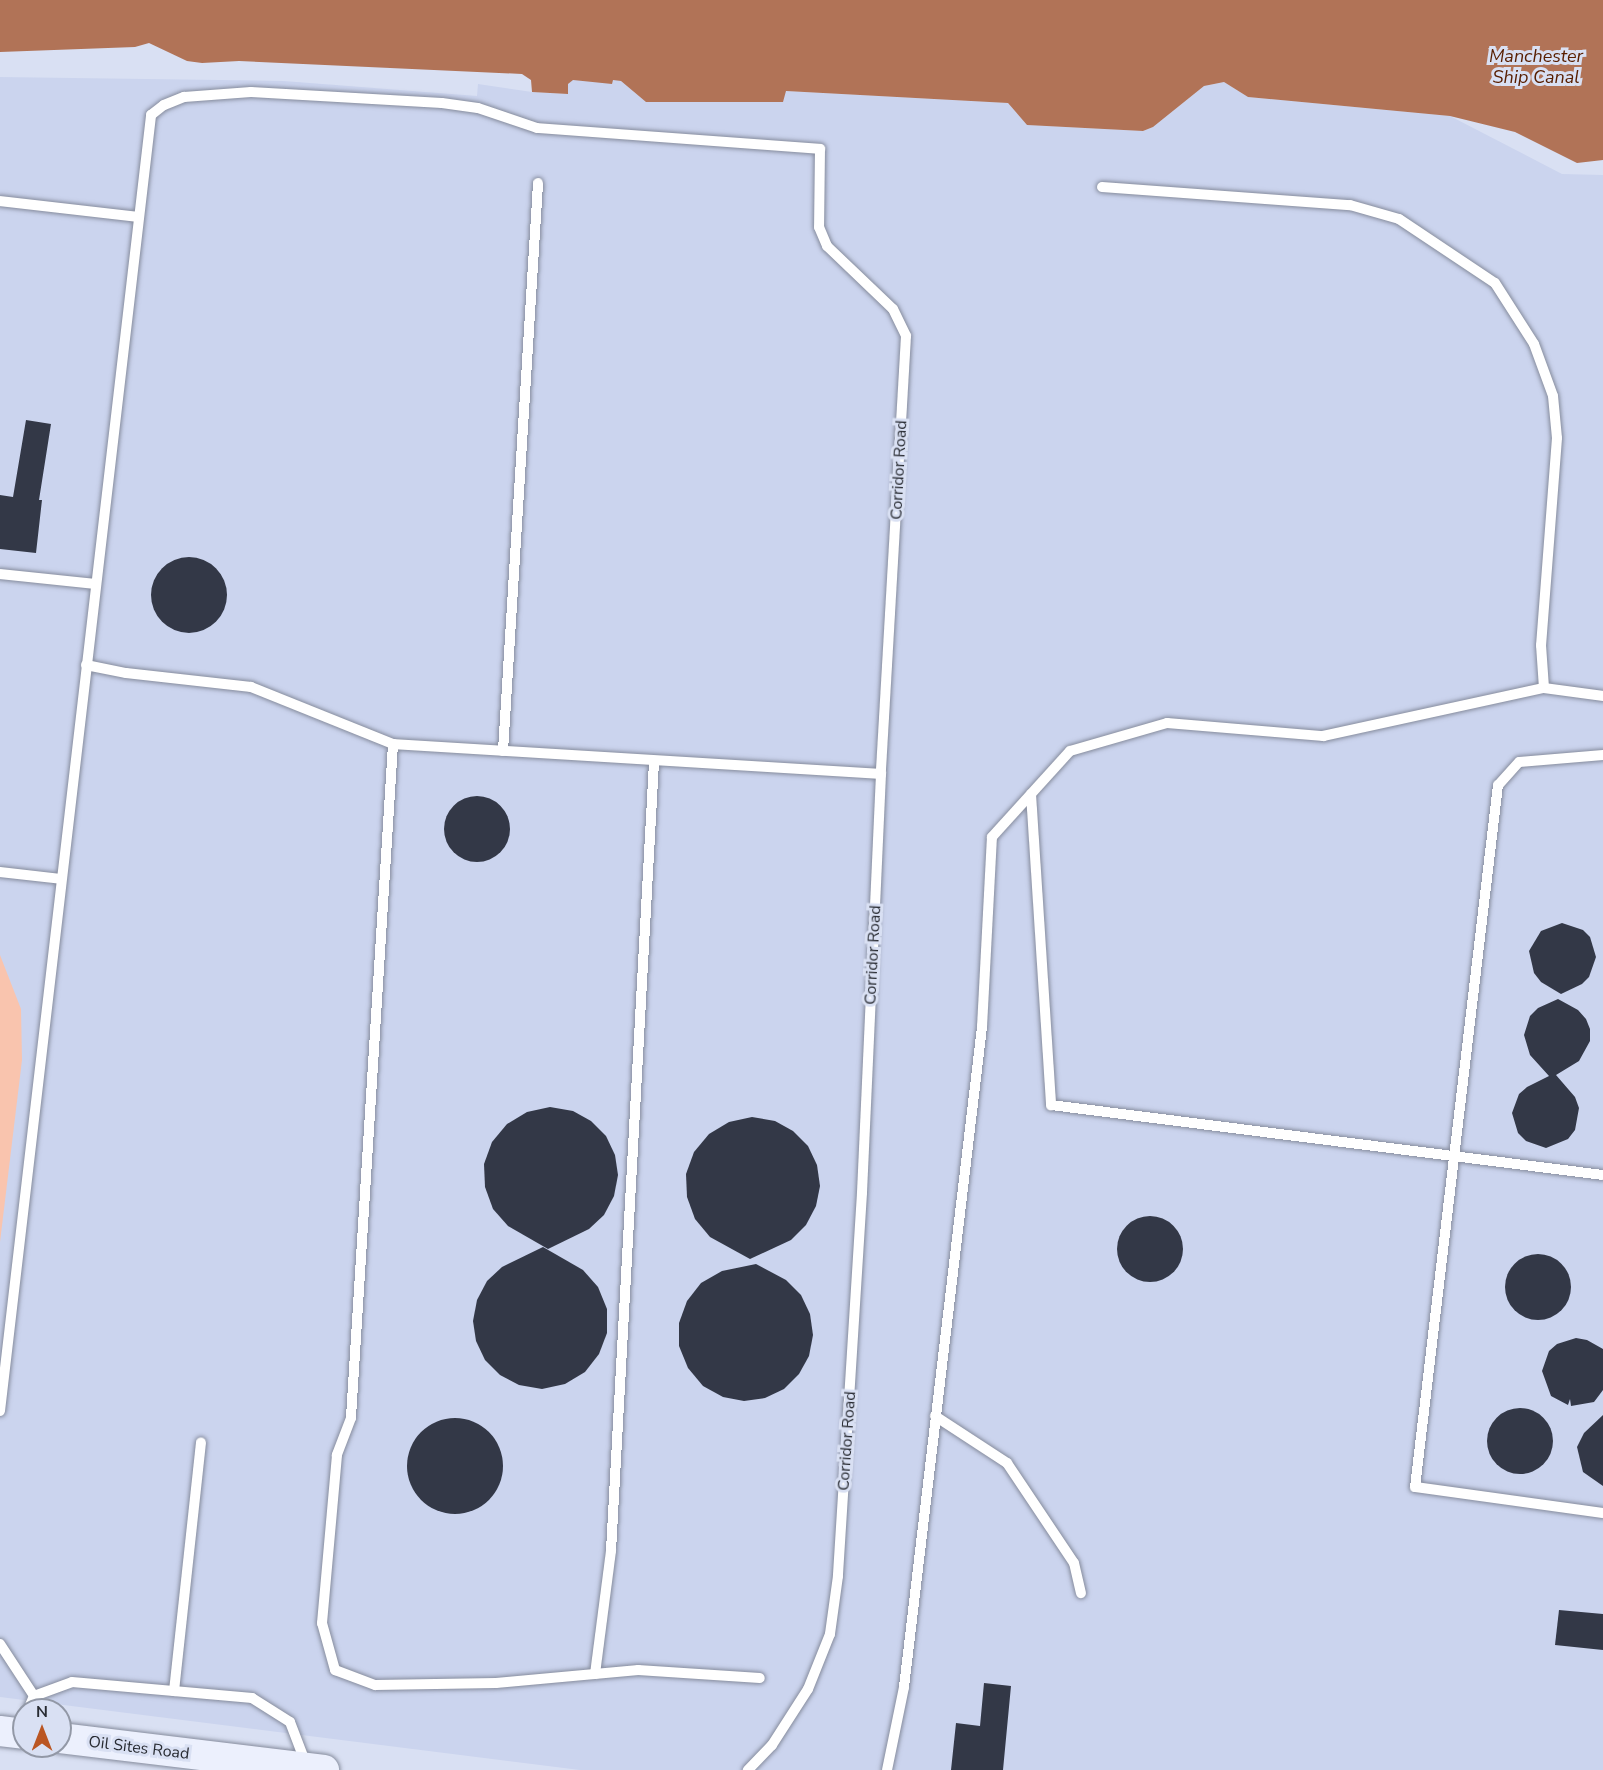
<!DOCTYPE html>
<html>
<head>
<meta charset="utf-8">
<style>
	body { margin:0 }
	#map { position:relative; width:1603px; height:1770px; overflow:hidden; background:#d9e0f3; font-family:"Nunito Sans",sans-serif }
	div>[style] { position:absolute }
	[style*='--x'] { left:calc(var(--x)*1px); top:calc(var(--y)*1px); width:calc(var(--w)*1px); rotate:calc(var(--a)*1deg) }
	.built>* { inset:0; background:#cbd4ee }
	.green>* { inset:0; background:#f9c4ae }
	.water>* { inset:0; background:#b17357 }
	.building>* { inset:0; background:#333847 }
	.round { border-radius:50% }
	.roads { filter:drop-shadow(0 0 2px #868c9d) drop-shadow(0 0 2px #868c9d) }
	.lane>* { height:10px; margin:-5px; padding:0 5px; transform-origin:5px; border-radius:5px; background:#fff }
	.secondary>* { height:30px; margin:-15px; padding:0 15px; transform-origin:15px; border-radius:15px; background:#ecf0fd }
	span { translate:-50% -50%; white-space:nowrap; text-align:center; line-height:1.15; -webkit-text-stroke:6px #d9e0f3; paint-order:stroke }
	.street-label { font-size:16px; color:#282b32 }
	.water-label { font-size:18px; color:#581e00; font-style:italic }
	.north { position:absolute; left:12px; top:1698px; width:60px; height:60px; box-sizing:border-box; background:#d9e0f3; border:2px solid #9298a6; border-radius:50%; rotate:0deg; font-size:16px; font-weight:700; line-height:24px; text-align:center; color:#282b32 }
	.north::after { content:''; display:block; margin:auto; width:21px; height:27px; background:#ba5623; clip-path:polygon(50% 0,100% 100%,50% 72%,0 100%) }
</style>
</head>
<body>
<div id="map">
	<div class="built">
		<i style="clip-path:polygon(0 77px,284px 81px,477px 96px,478px 84px,532px 92px,567px 94px,568px 84px,573px 79px,612px 83px,612px 79px,621px 81px,646px 102px,782px 102px,785px 91px,1008px 103px,1027px 125px,1143px 131px,1153px 127px,1204px 86px,1224px 82px,1248px 97px,1450px 116px,1562px 174px,1603px 175px,1603px 1770px,580px 1770px,0 1697px)"></i>
	</div>
	<div class="green">
		<i style="clip-path:polygon(0 955px,21px 1009px,22px 1060px,0 1242px)"></i>
	</div>
	<div class="water">
		<i style="clip-path:polygon(0 0,1603px 0,1603px 160px,1577px 163px,1515px 132px,1450px 116px,1248px 97px,1224px 82px,1204px 86px,1153px 127px,1143px 131px,1027px 125px,1008px 103px,786px 91px,783px 102px,646px 102px,621px 81px,613px 80px,612px 84px,573px 80px,568px 84px,568px 94px,532px 92px,531px 80px,522px 74px,239px 61px,202px 63px,187px 61px,149px 43px,135px 47px,0 52px)"></i>
	</div>
	<div class="building">
		<i style="clip-path:polygon(26px 420px,51px 424px,39px 500px,42px 500px,36px 553px,0 549px,0 495px,13px 497px)"></i>
		<i class="round" style="left:151px;top:557px;width:76px;height:76px"></i>
		<i class="round" style="left:444px;top:796px;width:66px;height:66px"></i>
		<i style="clip-path:polygon(1562px 923px,1583px 930px,1590px 937px,1596px 957px,1589px 977px,1582px 984px,1561px 994px,1541px 982px,1534px 973px,1529px 951px,1541px 931px)"></i>
		<i style="clip-path:polygon(1558px 999px,1578px 1010px,1586px 1019px,1590px 1029px,1590px 1041px,1579px 1061px,1556px 1075px,1575px 1097px,1579px 1108px,1575px 1130px,1568px 1139px,1546px 1148px,1526px 1141px,1518px 1133px,1512px 1113px,1519px 1094px,1527px 1087px,1549px 1076px,1530px 1055px,1524px 1035px,1530px 1016px,1538px 1008px)"></i>
		<i style="clip-path:polygon(550px 1107px,573px 1111px,591px 1121px,606px 1136px,615px 1155px,618px 1175px,614px 1196px,604px 1215px,589px 1229px,548px 1249px,508px 1226px,493px 1209px,485px 1187px,484px 1164px,492px 1142px,507px 1124px,527px 1112px)"></i>
		<i style="clip-path:polygon(752px 1117px,775px 1121px,793px 1131px,808px 1146px,817px 1165px,820px 1186px,816px 1206px,806px 1225px,791px 1240px,750px 1259px,710px 1237px,695px 1219px,687px 1197px,686px 1174px,694px 1152px,709px 1134px,729px 1122px)"></i>
		<i class="round" style="left:1117px;top:1216px;width:66px;height:66px"></i>
		<i style="clip-path:polygon(543px 1247px,583px 1270px,598px 1287px,607px 1309px,607px 1333px,599px 1354px,585px 1372px,565px 1384px,542px 1389px,519px 1385px,500px 1375px,485px 1360px,476px 1341px,473px 1321px,477px 1300px,487px 1281px,502px 1267px)"></i>
		<i class="round" style="left:1505px;top:1254px;width:66px;height:66px"></i>
		<i style="clip-path:polygon(756px 1264px,786px 1280px,801px 1295px,810px 1314px,813px 1335px,809px 1356px,799px 1374px,784px 1389px,765px 1398px,744px 1401px,723px 1397px,703px 1386px,688px 1368px,679px 1346px,679px 1323px,687px 1301px,701px 1283px,722px 1271px)"></i>
		<i style="clip-path:polygon(1576px 1338px,1587px 1340px,1603px 1349px,1603px 1390px,1594px 1402px,1571px 1406px,1570px 1399px,1568px 1405px,1551px 1396px,1542px 1371px,1549px 1351px,1557px 1344px)"></i>
		<i class="round" style="left:1487px;top:1408px;width:66px;height:66px"></i>
		<i style="clip-path:polygon(1603px 1415px,1603px 1486px,1583px 1472px,1577px 1447px,1584px 1433px)"></i>
		<i class="round" style="left:407px;top:1418px;width:96px;height:96px"></i>
		<i style="clip-path:polygon(1559px 1610px,1603px 1614px,1603px 1650px,1555px 1645px)"></i>
		<i style="clip-path:polygon(984px 1683px,1011px 1686px,1003px 1770px,951px 1770px,956px 1723px,980px 1726px)"></i>
	</div>
	<div class="roads">
		<div class="lane">
			<i style="--x:1102;--y:187;--w:249;--a:4.2"></i>
			<i style="--x:1350;--y:205;--w:51;--a:15.9"></i>
			<i style="--x:1399;--y:219;--w:115;--a:33.7"></i>
			<i style="--x:1495;--y:283;--w:72;--a:57.4"></i>
			<i style="--x:1534;--y:344;--w:55;--a:69.9"></i>
			<i style="--x:1553;--y:396;--w:42;--a:84.6"></i>
			<i style="--x:1557;--y:438;--w:208;--a:94.4"></i>
			<i style="--x:1541;--y:645;--w:43;--a:86"></i>
			<i style="--x:0;--y:201;--w:139;--a:6.6"></i>
			<i style="--x:0;--y:574;--w:96;--a:6"></i>
			<i style="--x:86;--y:665;--w:41;--a:11.3"></i>
			<i style="--x:126;--y:673;--w:126;--a:6.4"></i>
			<i style="--x:251;--y:687;--w:153;--a:21.9"></i>
			<i style="--x:393;--y:744;--w:489;--a:3.5"></i>
			<i style="--x:393;--y:744;--w:675;--a:93.57"></i>
			<i style="--x:351;--y:1418;--w:40;--a:111"></i>
			<i style="--x:337;--y:1455;--w:169;--a:95.1"></i>
			<i style="--x:322;--y:1623;--w:49;--a:74.5"></i>
			<i style="--x:335;--y:1670;--w:43;--a:20.6"></i>
			<i style="--x:375;--y:1685;--w:121;--a:-0.9"></i>
			<i style="--x:496;--y:1683;--w:143;--a:-5.2"></i>
			<i style="--x:638;--y:1670;--w:122;--a:3.8"></i>
			<i style="--x:503;--y:751;--w:569;--a:-86.47"></i>
			<i style="--x:1603;--y:755;--w:84;--a:175.2"></i>
			<i style="--x:1519;--y:762;--w:31;--a:132"></i>
			<i style="--x:1498;--y:785;--w:707;--a:96.74"></i>
			<i style="--x:1415;--y:1487;--w:190;--a:7.9"></i>
			<i style="--x:1031;--y:794;--w:312;--a:86.3"></i>
			<i style="--x:1051;--y:1105;--w:556;--a:7.23"></i>
			<i style="--x:0;--y:872;--w:61;--a:6.5"></i>
			<i style="--x:0;--y:1411;--w:1305;--a:-83.35"></i>
			<i style="--x:151;--y:115;--w:16;--a:-38"></i>
			<i style="--x:164;--y:105;--w:22;--a:-22"></i>
			<i style="--x:184;--y:97;--w:67;--a:-4.3"></i>
			<i style="--x:251;--y:92;--w:191;--a:3.3"></i>
			<i style="--x:442;--y:103;--w:36;--a:8"></i>
			<i style="--x:478;--y:108;--w:62;--a:18.7"></i>
			<i style="--x:537;--y:128;--w:284;--a:4.2"></i>
			<i style="--x:820;--y:149;--w:78;--a:90.7"></i>
			<i style="--x:819;--y:227;--w:21;--a:67"></i>
			<i style="--x:827;--y:246;--w:91;--a:43.7"></i>
			<i style="--x:893;--y:309;--w:30;--a:64"></i>
			<i style="--x:906;--y:336;--w:439;--a:93.3"></i>
			<i style="--x:881;--y:774;--w:419;--a:92.6"></i>
			<i style="--x:862;--y:1193;--w:384;--a:93.6"></i>
			<i style="--x:838;--y:1576;--w:59;--a:97.9"></i>
			<i style="--x:830;--y:1634;--w:59;--a:111.8"></i>
			<i style="--x:808;--y:1689;--w:67;--a:122.7"></i>
			<i style="--x:772;--y:1745;--w:35;--a:134"></i>
			<i style="--x:935;--y:1416;--w:86;--a:33.1"></i>
			<i style="--x:1007;--y:1463;--w:120;--a:56.2"></i>
			<i style="--x:1074;--y:1563;--w:31;--a:77"></i>
			<i style="--x:0;--y:1644;--w:62;--a:56.8"></i>
			<i style="--x:595;--y:1674;--w:124;--a:-82.6"></i>
			<i style="--x:611;--y:1551;--w:791;--a:-86.88"></i>
			<i style="--x:174;--y:1691;--w:250;--a:-83.8"></i>
			<i style="--x:28;--y:1710;--w:15;--a:-67"></i>
			<i style="--x:34;--y:1696;--w:40;--a:-20.2"></i>
			<i style="--x:72;--y:1682;--w:181;--a:5.1"></i>
			<i style="--x:252;--y:1698;--w:45;--a:32.3"></i>
			<i style="--x:290;--y:1722;--w:45;--a:69.1"></i>
			<i style="--x:887;--y:1770;--w:85;--a:-78.4"></i>
			<i style="--x:904;--y:1687;--w:665;--a:-83.26"></i>
			<i style="--x:982;--y:1027;--w:190;--a:-87"></i>
			<i style="--x:992;--y:837;--w:116;--a:-47.8"></i>
			<i style="--x:1070;--y:751;--w:101;--a:-16.1"></i>
			<i style="--x:1167;--y:723;--w:157;--a:4.8"></i>
			<i style="--x:1323;--y:736;--w:226;--a:-12.3"></i>
			<i style="--x:1544;--y:688;--w:60;--a:7.7"></i>
		</div>
		<div class="secondary">
			<i style="--x:0;--y:1731;--w:24;--a:7"></i>
			<i style="--x:60;--y:1738;--w:266;--a:6.9"></i>
		</div>
	</div>
	<div class="street-label">
		<span style="left:899px;top:470px;rotate:-87deg">Corridor Road</span>
		<span style="left:873px;top:955px;rotate:-87deg">Corridor Road</span>
		<span style="left:847px;top:1441px;rotate:-86deg">Corridor Road</span>
		<span style="left:139px;top:1748px;rotate:7deg">Oil Sites Road</span>
	</div>
	<div class="water-label">
		<span style="left:1536px;top:67px">Manchester<br>Ship Canal</span>
	</div>
	<div class="north">N</div>
</div>
</body>
</html>
